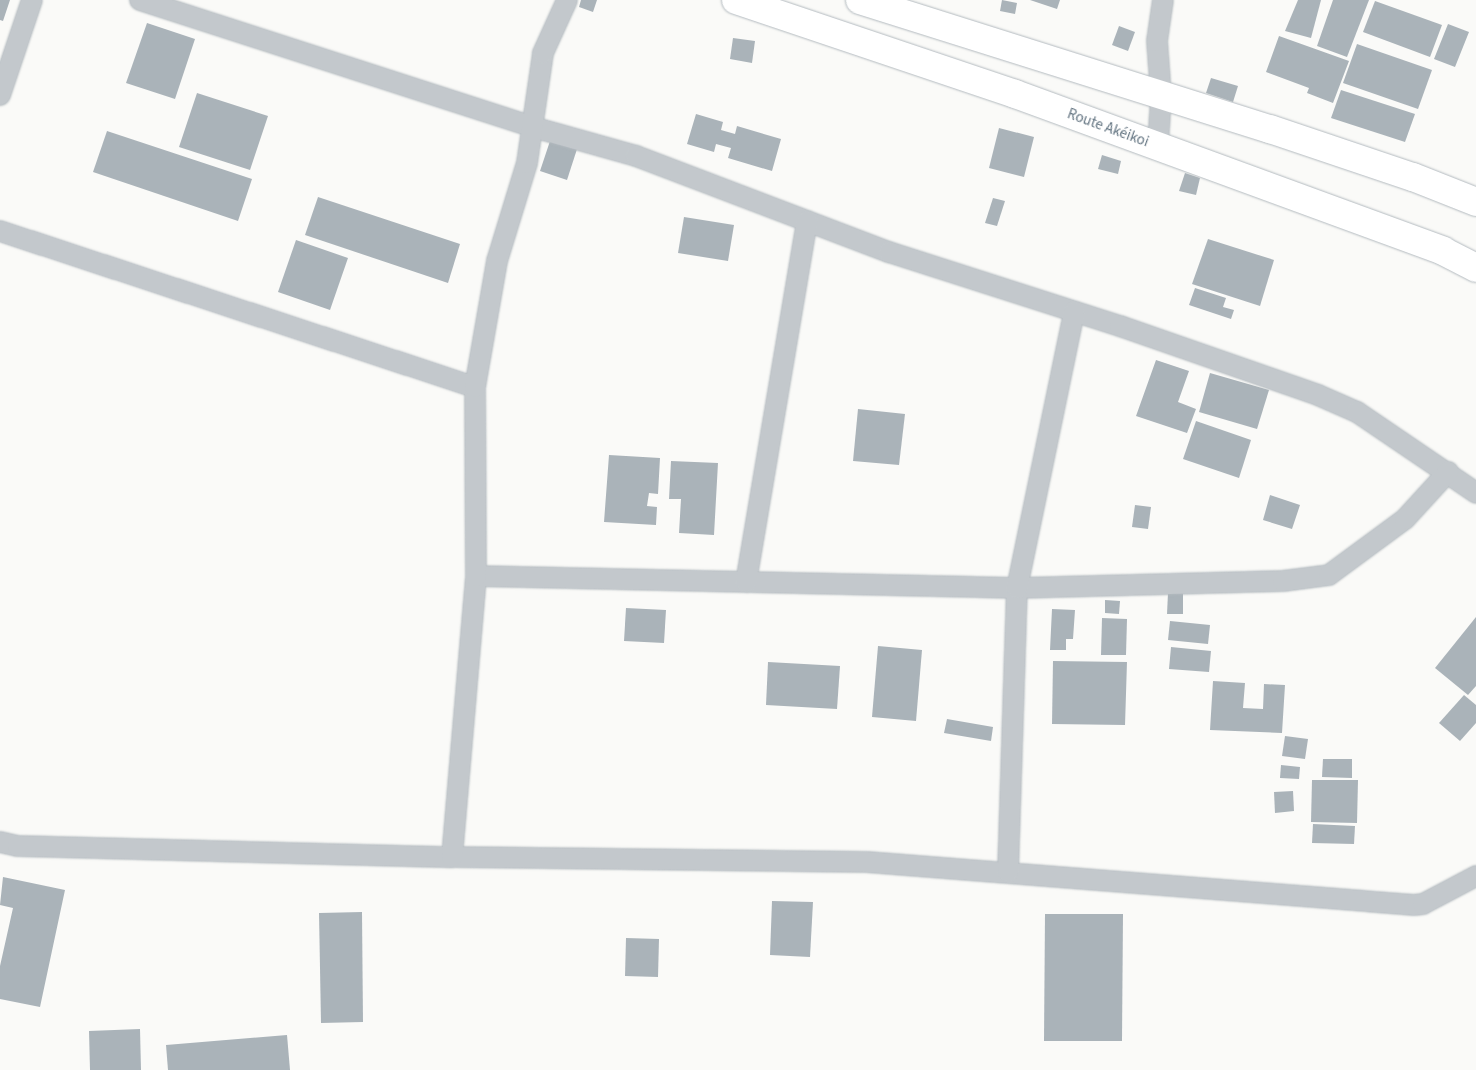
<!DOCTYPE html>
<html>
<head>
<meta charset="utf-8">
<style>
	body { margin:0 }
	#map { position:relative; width:1476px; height:1070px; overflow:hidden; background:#fafaf8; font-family:"Source Sans 3",sans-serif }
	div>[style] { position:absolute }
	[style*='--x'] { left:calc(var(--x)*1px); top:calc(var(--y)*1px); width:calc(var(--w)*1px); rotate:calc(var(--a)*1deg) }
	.building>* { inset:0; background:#aab3b9 }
	.roads { filter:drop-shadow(0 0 1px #b3babf) drop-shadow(0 0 1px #b3babf) }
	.street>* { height:20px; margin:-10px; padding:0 10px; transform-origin:10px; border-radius:10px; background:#c3c8cc }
	.secondary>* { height:28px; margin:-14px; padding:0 14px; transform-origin:14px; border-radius:14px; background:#fff }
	span { translate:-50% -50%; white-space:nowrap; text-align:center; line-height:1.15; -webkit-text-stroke:5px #fff; paint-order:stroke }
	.street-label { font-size:15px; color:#657683 }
</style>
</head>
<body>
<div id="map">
	<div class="building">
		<i style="clip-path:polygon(0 0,10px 0,3px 21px,0 20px)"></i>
		<i style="clip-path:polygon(581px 0,597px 0,593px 12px,579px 7px)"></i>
		<i style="clip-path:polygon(1002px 0,1017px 3px,1015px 14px,1000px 11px)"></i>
		<i style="clip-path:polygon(1030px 0,1060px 0,1057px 9px)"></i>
		<i style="clip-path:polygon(1298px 0,1321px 0,1311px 38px,1285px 31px)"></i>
		<i style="clip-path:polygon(1333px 0,1369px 0,1347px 57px,1317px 46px)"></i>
		<i style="clip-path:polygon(1375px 1px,1442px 25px,1430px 57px,1363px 32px)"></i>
		<i style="clip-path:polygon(147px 23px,195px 39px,175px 99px,126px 83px)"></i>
		<i style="clip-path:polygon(1448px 24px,1469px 32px,1455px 67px,1434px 59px)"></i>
		<i style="clip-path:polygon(1119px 26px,1135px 32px,1128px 51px,1112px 45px)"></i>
		<i style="clip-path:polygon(1279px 36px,1349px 61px,1333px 103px,1307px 93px,1309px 88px,1266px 72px)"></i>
		<i style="clip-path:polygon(733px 38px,755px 41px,752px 63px,730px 59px)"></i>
		<i style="clip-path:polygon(1357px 44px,1432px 70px,1418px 109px,1343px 83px)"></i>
		<i style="clip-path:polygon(1211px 78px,1238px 86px,1233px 102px,1206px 93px)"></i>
		<i style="clip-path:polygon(1341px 90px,1415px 114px,1405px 142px,1331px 118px)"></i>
		<i style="clip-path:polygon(197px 93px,268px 116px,250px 170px,179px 147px)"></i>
		<i style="clip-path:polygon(696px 114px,723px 122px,721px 130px,735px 134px,737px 126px,781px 139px,772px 171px,728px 158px,731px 148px,716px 144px,714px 152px,687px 144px)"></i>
		<i style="clip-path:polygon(999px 128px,1034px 137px,1024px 177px,989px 168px)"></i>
		<i style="clip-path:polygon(107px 131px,252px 179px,238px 221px,93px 172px)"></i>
		<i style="clip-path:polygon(551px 138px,578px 146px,567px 180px,540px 171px)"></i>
		<i style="clip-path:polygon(1102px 155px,1121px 161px,1118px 174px,1098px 169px)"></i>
		<i style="clip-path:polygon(1185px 173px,1200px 178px,1196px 195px,1179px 191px)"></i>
		<i style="clip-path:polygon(318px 197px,460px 244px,448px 283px,305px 235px)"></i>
		<i style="clip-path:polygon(993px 198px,1005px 201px,997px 226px,985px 223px)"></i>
		<i style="clip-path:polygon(684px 217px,734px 225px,728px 261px,678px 253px)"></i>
		<i style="clip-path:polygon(1208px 239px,1274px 260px,1260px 306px,1192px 284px)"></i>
		<i style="clip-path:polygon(296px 240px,348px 258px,330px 310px,278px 292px)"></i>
		<i style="clip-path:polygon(1195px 288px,1226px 298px,1223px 307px,1234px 310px,1231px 319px,1189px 305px)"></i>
		<i style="clip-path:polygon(1156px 360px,1189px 371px,1178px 402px,1196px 409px,1187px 433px,1136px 416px)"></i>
		<i style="clip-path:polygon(1210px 373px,1269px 390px,1257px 429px,1199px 412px)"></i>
		<i style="clip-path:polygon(858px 409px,905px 414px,899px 465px,853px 461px)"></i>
		<i style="clip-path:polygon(1196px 421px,1251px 440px,1239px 478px,1183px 459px)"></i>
		<i style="clip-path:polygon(609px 455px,660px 458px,658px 494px,649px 493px,647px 506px,657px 507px,656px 525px,604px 522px)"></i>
		<i style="clip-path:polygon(671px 461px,718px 463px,714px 535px,679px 533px,681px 499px,669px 499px)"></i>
		<i style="clip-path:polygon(1270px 495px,1300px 505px,1292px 529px,1263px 520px)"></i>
		<i style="clip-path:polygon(1135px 505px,1151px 507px,1148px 529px,1132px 527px)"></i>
		<i style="clip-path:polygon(1168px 593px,1183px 593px,1183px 614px,1167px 614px)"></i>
		<i style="clip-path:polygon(1105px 600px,1120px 601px,1119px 614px,1105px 613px)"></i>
		<i style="clip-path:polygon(626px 608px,666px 610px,664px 643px,624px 641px)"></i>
		<i style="clip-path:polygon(1052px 609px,1075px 610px,1073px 639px,1066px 639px,1066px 650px,1050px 650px)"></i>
		<i style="clip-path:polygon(1476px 617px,1476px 686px,1468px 695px,1435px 668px)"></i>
		<i style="clip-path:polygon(1102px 618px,1127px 619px,1126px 655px,1101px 655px)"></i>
		<i style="clip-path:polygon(1170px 621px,1210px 625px,1208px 644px,1168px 640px)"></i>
		<i style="clip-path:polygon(878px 646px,922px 650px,916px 721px,872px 717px)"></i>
		<i style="clip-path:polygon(1171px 647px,1211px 651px,1209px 672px,1169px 669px)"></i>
		<i style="clip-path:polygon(1053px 661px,1127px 662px,1125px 725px,1052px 724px)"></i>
		<i style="clip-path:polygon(768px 662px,840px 666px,837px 709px,766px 705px)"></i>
		<i style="clip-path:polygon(1213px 681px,1245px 683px,1243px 708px,1263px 709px,1264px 684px,1285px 685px,1282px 733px,1210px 730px)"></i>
		<i style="clip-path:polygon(1464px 695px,1476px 705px,1476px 723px,1460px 741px,1439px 723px)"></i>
		<i style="clip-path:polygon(947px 719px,993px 727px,991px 741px,944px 733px)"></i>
		<i style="clip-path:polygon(1285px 736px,1308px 739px,1305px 759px,1282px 756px)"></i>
		<i style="clip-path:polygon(1323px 759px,1352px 759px,1352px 778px,1322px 777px)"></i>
		<i style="clip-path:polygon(1281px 765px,1300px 767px,1299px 779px,1280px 778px)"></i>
		<i style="clip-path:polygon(1312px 780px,1358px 780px,1357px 823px,1311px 822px)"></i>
		<i style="clip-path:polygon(1293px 791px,1294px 811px,1275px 813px,1274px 792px)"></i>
		<i style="clip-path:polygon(1313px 824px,1355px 826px,1354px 844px,1312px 843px)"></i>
		<i style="clip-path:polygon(3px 877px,65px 890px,40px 1007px,0 999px,0 966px,13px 908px,0 905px)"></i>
		<i style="clip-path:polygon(772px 901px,813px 902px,810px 957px,770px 955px)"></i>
		<i style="clip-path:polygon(362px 912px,363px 1022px,321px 1023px,319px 913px)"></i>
		<i style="clip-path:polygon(1045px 914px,1123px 914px,1122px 1041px,1044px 1041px)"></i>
		<i style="clip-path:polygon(626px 938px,659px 939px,658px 977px,625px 976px)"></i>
		<i style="clip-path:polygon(140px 1029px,141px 1070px,90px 1070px,89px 1031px)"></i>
		<i style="clip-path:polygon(287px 1035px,290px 1070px,168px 1070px,166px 1045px)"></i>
	</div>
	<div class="roads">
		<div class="street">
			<i style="--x:140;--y:0;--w:413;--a:17.9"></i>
			<i style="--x:533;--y:127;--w:107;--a:15.7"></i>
			<i style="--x:636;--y:156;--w:271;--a:20.8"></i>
			<i style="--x:889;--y:252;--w:243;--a:17.8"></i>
			<i style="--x:1120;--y:326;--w:210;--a:19.2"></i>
			<i style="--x:1318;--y:395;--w:43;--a:23.6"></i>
			<i style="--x:1357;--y:412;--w:144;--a:34.2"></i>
			<i style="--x:0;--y:95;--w:100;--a:-71.4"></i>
			<i style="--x:1158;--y:146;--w:51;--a:-86.6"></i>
			<i style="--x:1161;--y:95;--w:54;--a:-94.2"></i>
			<i style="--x:1157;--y:41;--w:41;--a:-81.7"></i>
			<i style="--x:0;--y:231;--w:500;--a:18.2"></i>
			<i style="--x:476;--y:576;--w:541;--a:1.27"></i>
			<i style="--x:1017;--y:588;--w:266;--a:-1.5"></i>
			<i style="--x:1283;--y:581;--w:46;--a:-7.4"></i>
			<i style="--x:1329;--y:575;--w:94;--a:-36.4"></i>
			<i style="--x:1405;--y:519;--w:64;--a:-47.5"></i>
			<i style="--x:746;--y:582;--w:366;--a:-80.4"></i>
			<i style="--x:0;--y:842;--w:18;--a:13"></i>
			<i style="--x:18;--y:846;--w:434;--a:1.5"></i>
			<i style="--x:452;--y:857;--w:415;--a:0.7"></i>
			<i style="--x:867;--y:862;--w:549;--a:4.49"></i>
			<i style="--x:1414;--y:905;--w:9;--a:-6"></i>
			<i style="--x:1423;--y:904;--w:60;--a:-27.8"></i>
			<i style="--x:452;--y:857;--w:282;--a:-85.1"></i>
			<i style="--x:476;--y:576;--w:189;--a:-90.3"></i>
			<i style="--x:475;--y:387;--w:128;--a:-80.1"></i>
			<i style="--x:497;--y:261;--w:102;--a:-73"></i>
			<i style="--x:527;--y:163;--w:111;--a:-81.7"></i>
			<i style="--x:543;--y:53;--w:58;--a:-65.6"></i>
			<i style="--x:1008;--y:872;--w:284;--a:-88.2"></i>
			<i style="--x:1017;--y:588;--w:282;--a:-78.3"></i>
		</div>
		<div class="secondary">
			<i style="--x:736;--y:0;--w:294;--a:18.6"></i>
			<i style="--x:1015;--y:94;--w:456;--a:20.1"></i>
			<i style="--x:1443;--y:251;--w:37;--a:27"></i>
			<i style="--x:860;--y:0;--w:430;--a:17.5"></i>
			<i style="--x:1270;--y:129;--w:151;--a:18.6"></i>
			<i style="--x:1413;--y:177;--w:68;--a:21.6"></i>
		</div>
	</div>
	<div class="street-label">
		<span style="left:1108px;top:128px;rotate:20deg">Route Akéikoi</span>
	</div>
</div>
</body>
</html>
